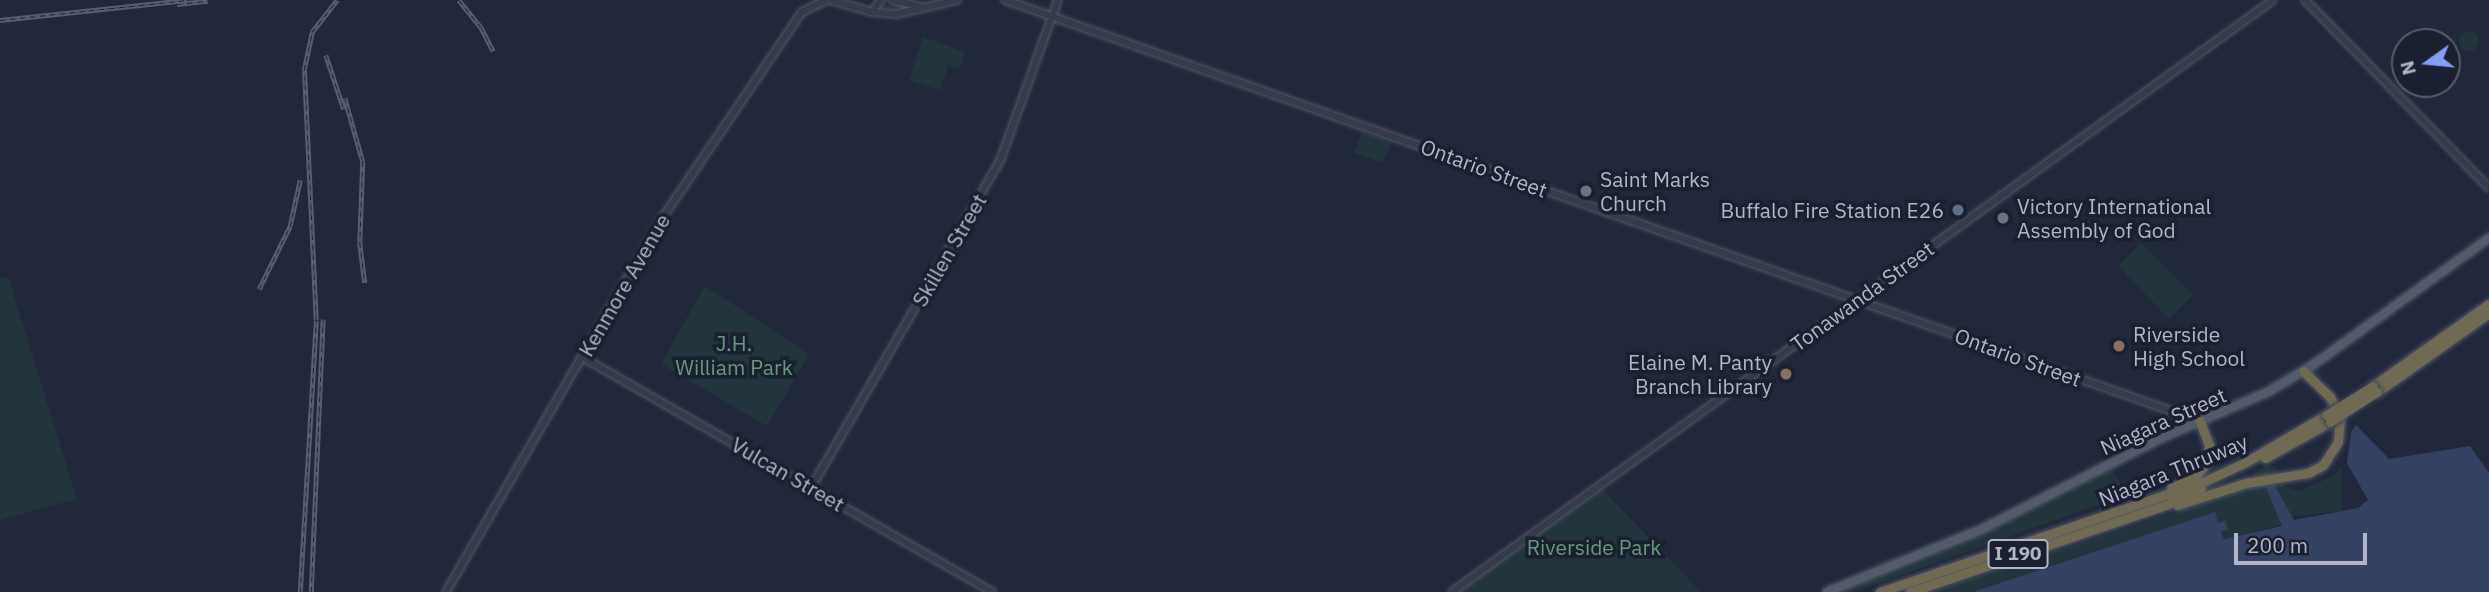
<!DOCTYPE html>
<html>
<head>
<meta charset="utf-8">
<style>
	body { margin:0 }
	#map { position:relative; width:2489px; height:592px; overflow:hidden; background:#21283b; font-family:"IBM Plex Sans",sans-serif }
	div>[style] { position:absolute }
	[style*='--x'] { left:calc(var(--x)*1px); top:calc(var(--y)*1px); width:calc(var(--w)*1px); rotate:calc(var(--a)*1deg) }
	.green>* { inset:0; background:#23353c }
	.round { border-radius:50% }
	.water>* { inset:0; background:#354163 }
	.roads { filter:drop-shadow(0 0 2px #505666) drop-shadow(0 0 2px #505666) }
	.minor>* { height:6px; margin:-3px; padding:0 3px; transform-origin:3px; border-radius:3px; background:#353b4b }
	.major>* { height:8px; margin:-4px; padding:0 4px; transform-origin:4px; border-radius:4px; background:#535a6b }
	.highway>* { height:9px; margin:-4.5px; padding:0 4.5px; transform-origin:4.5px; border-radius:4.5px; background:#716a52 }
	.rail>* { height:4.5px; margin-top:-2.25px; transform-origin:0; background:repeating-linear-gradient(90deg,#1a2030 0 5px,#575e72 0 10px); box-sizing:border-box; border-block:2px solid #575e72 }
	.bridges { filter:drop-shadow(0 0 2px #3d4353) drop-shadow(0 0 2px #3d4353) }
	.highway-bridge>* { height:9px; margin:-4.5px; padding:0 4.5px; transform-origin:4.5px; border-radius:4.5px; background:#716a52 }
	.dots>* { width:19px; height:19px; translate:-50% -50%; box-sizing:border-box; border:4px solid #1a2030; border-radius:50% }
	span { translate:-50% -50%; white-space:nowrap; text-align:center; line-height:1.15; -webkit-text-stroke:7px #1a2030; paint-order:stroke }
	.shield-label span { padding:2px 5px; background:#1a2030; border:2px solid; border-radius:5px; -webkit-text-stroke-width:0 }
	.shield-label { font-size:19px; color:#b0b6c7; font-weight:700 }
	.street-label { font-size:21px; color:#b0b6c7 }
	.poi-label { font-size:21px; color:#b0b6c7 }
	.left { translate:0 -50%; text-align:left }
	.right { translate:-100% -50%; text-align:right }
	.park-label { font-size:21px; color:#669979 }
	.north { position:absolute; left:2391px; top:28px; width:70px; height:70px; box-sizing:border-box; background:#1a2030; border:2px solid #565c6c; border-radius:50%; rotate:255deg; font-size:19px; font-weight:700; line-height:28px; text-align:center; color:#b0b6c7 }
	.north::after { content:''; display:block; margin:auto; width:24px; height:32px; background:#829efb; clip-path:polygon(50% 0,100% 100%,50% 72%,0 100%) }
	.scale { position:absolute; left:2234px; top:533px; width:133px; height:32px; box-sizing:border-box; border:4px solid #b0b6c7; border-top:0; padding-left:9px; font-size:21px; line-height:24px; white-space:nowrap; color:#b0b6c7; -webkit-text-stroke:5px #1a2030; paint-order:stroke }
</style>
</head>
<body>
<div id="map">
	<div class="green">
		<i class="round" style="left:2459px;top:31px;width:20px;height:20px"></i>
		<i style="clip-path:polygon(923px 37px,965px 52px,960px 69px,949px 66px,951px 56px,940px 90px,909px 80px)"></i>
		<i style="clip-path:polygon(1362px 132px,1391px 142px,1383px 163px,1354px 153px)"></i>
		<i style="clip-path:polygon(2141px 243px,2193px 295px,2169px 319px,2118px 266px)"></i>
		<i style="clip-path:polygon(8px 277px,77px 499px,0 520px,0 279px)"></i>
		<i style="clip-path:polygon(705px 286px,809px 354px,767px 426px,661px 364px)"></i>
		<i style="clip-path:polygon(2267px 465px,2275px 467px,2285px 487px,2299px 491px,2333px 476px,2342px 466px,2341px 511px,2294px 516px,2282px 519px,2282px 525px,2224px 539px,2214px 513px,1973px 592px,1930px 592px,2243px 490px,2251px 484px,2255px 472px)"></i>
		<i style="clip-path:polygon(2111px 467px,2126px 495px,1854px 592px,1835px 592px,1980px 534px)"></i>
		<i style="clip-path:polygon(1602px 489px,1701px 592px,1458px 592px,1600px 490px)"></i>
	</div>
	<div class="water">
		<i style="clip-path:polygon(2356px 425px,2389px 459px,2470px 446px,2489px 473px,2489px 592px,1973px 592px,2215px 512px,2218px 523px,2225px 521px,2228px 529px,2221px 532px,2224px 539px,2282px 526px,2261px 475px,2267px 472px,2294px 520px,2358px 508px,2368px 500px,2347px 463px,2351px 432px)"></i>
	</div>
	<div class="roads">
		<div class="minor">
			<i style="--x:831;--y:0;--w:43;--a:16.3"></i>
			<i style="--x:872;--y:12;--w:15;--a:-53"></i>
			<i style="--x:892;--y:0;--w:28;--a:13"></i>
			<i style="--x:1005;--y:0;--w:1267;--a:19.41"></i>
			<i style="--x:2305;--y:0;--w:263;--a:45.6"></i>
			<i style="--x:872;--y:12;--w:24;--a:5"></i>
			<i style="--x:896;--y:14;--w:63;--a:-12.9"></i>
			<i style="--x:582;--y:357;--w:473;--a:29.8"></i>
			<i style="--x:811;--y:488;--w:378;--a:-60"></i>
			<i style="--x:1000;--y:161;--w:171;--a:-70.2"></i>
			<i style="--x:446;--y:592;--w:426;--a:-60"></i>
			<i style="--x:659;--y:223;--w:255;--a:-55.9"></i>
			<i style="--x:802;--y:12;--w:28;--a:-26"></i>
			<i style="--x:1452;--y:592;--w:1012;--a:-35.79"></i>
		</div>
		<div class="major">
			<i style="--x:1827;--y:592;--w:165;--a:-22.1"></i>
			<i style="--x:1980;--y:530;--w:203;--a:-26.9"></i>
			<i style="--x:2161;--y:438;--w:116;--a:-23.3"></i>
			<i style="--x:2268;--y:392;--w:52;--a:-31"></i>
			<i style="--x:2313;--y:365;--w:217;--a:-35.8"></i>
		</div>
		<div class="highway">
			<i style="--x:2373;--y:386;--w:142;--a:-35.3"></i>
			<i style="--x:2377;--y:392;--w:137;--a:-35.2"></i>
			<i style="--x:2265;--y:458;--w:74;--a:-29"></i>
			<i style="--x:2171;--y:488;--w:28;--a:-26"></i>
			<i style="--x:2196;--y:476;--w:18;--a:-52"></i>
			<i style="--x:2207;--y:462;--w:17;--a:-83"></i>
			<i style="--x:2209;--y:445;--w:26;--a:-111"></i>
			<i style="--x:2177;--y:505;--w:72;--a:-17.7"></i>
			<i style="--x:2246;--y:483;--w:63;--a:-9.2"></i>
			<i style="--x:2308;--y:473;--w:17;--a:-28"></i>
			<i style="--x:2323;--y:465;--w:27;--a:-57"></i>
			<i style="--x:2338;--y:442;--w:23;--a:-85"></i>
			<i style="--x:2340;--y:419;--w:24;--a:-114"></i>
			<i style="--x:2330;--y:397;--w:37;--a:-136"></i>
			<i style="--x:1880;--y:592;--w:341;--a:-18.8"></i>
			<i style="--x:2203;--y:482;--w:47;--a:-24.9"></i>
			<i style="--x:2246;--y:462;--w:93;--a:-30.4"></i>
			<i style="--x:1910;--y:592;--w:273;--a:-18.8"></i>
			<i style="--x:2168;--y:504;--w:37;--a:-26"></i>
		</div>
	</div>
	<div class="rail">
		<i style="--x:459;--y:0;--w:35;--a:51"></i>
		<i style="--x:481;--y:27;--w:27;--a:63"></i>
		<i style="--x:177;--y:4;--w:31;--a:-6"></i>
		<i style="--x:0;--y:20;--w:188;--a:-6.1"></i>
		<i style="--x:326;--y:55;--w:57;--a:71.6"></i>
		<i style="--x:345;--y:98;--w:66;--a:74.3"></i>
		<i style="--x:363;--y:162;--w:81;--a:92.1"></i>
		<i style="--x:360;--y:243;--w:40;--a:82.9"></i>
		<i style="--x:259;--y:289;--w:70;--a:-63.8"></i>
		<i style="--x:290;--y:226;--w:47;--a:-77.7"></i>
		<i style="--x:300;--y:592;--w:272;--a:-86.6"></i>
		<i style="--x:316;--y:320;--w:250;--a:-92.7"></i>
		<i style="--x:304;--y:70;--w:39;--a:-78"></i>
		<i style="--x:312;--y:32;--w:41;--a:-52"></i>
		<i style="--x:311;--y:592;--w:273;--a:-87.5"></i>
	</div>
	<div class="bridges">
		<div class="highway-bridge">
			<i style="--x:2326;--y:415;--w:55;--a:-31.7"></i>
			<i style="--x:2330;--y:422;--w:56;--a:-32.6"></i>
		</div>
	</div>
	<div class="dots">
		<i style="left:1586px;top:191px;background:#6b7280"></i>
		<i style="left:1958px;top:210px;background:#5c6f8a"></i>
		<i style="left:2003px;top:218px;background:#6b7280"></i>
		<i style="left:2119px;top:346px;background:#8d6e63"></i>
		<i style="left:1786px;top:374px;background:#8d6e63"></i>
	</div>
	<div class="shield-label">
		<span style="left:2018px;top:554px">I 190</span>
	</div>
	<div class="street-label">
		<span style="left:1484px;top:168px;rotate:20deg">Ontario Street</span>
		<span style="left:949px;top:250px;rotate:-60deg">Skillen Street</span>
		<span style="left:624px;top:285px;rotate:-60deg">Kenmore Avenue</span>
		<span style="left:1862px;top:296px;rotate:-36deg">Tonawanda Street</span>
		<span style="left:2018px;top:357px;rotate:20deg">Ontario Street</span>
		<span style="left:2163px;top:421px;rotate:-24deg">Niagara Street</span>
		<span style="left:2173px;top:470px;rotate:-22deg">Niagara Thruway</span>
		<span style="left:788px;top:474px;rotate:30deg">Vulcan Street</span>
	</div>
	<div class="poi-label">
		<span class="left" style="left:1600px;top:191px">Saint Marks<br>Church</span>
		<span class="left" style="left:2017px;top:218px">Victory International<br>Assembly of God</span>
		<span class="right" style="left:1944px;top:210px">Buffalo Fire Station E26</span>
		<span class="left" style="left:2133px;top:346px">Riverside<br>High School</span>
		<span class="right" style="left:1772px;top:374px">Elaine M. Panty<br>Branch Library</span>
	</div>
	<div class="park-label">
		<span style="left:734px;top:355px">J.H.<br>William Park</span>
		<span style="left:1594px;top:547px">Riverside Park</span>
	</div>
	<div class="north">N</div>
	<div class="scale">200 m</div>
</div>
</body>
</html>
